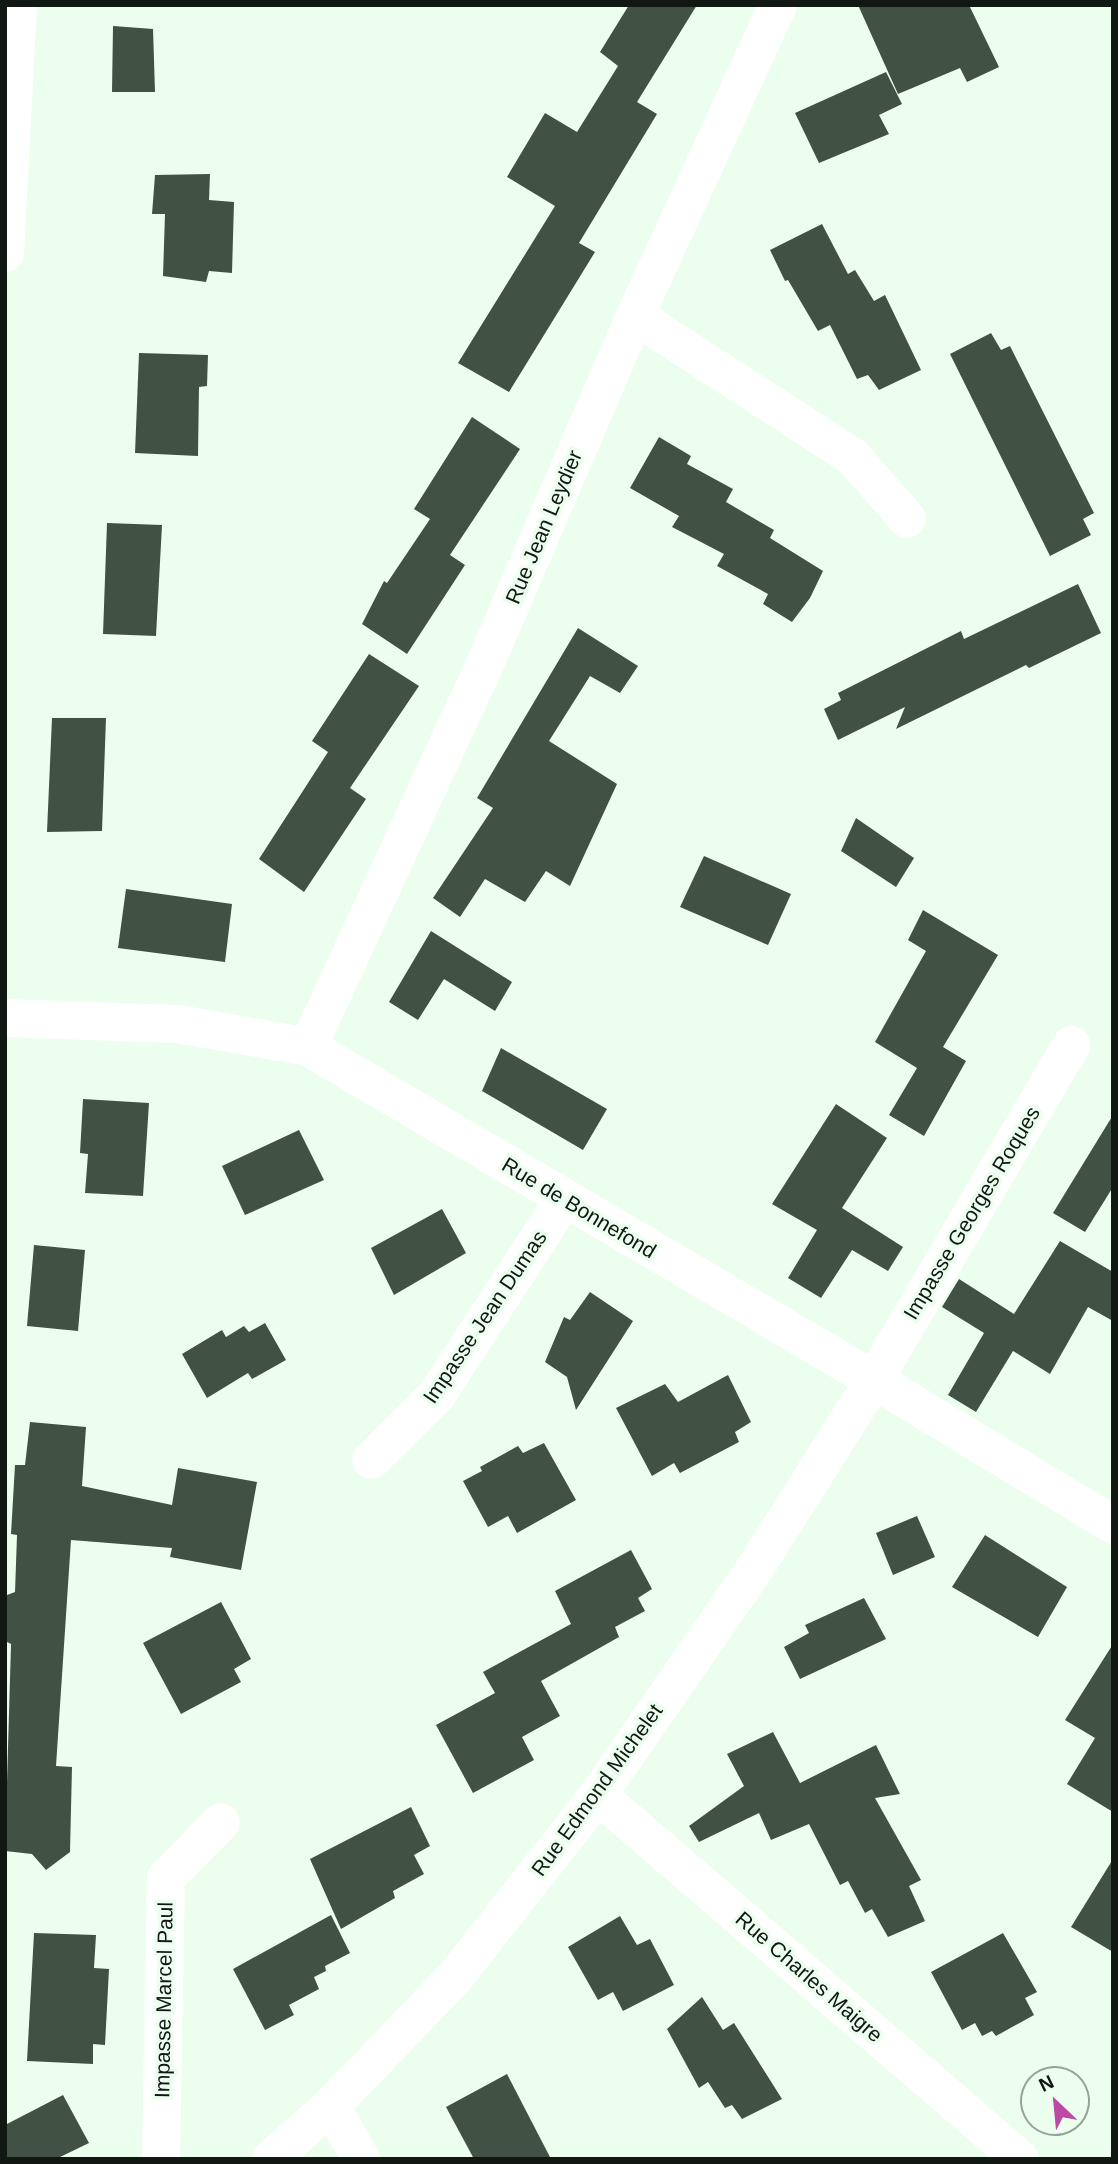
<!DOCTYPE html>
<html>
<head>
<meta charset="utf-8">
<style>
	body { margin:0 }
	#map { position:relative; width:1118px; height:2164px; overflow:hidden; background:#ecffef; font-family:Arial,sans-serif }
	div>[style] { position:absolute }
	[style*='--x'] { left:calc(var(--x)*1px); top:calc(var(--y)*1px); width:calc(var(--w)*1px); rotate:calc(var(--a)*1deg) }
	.building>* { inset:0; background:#415144 }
	.minor>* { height:38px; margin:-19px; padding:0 19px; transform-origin:19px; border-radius:19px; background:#fff }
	span { translate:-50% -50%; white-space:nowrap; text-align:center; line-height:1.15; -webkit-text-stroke:7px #ecffef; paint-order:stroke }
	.street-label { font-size:21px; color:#111712 }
	.frame { position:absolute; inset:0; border:7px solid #111712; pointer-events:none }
	.north { position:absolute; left:1020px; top:2066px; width:70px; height:70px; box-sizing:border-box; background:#ecffef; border:2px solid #94a297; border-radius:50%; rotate:334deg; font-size:19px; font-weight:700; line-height:28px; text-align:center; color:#111712 }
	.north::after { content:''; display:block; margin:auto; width:24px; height:32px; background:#bc49a3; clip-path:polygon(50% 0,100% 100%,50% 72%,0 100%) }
</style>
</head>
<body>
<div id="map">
	<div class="building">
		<i style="clip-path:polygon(629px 5px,697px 5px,637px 102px,657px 114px,579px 243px,595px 252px,509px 392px,458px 363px,555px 206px,507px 177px,545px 113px,577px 132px,618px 66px,600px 52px)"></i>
		<i style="clip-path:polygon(858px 5px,969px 5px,999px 67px,967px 82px,960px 68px,898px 94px)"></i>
		<i style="clip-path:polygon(113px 26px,153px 29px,155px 92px,112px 92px)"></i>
		<i style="clip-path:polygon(886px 72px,902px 104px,879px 115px,889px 134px,819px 163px,795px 113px)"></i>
		<i style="clip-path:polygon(210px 174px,209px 200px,234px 202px,232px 273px,209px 271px,206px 282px,163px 276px,165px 214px,152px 214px,155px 175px)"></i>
		<i style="clip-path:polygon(822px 224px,848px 274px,855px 270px,874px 301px,885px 295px,921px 370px,879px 390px,868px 375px,857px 379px,830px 325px,818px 331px,788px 280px,785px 281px,770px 250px)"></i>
		<i style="clip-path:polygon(991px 333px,1001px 350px,1010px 346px,1094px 513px,1083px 519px,1091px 535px,1050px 556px,950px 354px)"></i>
		<i style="clip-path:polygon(139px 353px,208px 355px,207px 386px,199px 387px,198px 456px,135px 453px)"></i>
		<i style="clip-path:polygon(472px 417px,520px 449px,450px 555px,465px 565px,407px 654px,362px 624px,384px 581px,387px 583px,430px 519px,414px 509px)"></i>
		<i style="clip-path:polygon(659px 437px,691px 456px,687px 464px,733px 489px,726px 502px,774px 530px,770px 538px,823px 571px,810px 598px,792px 622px,763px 604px,768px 594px,717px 566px,724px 554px,672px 527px,679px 516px,630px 488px)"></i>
		<i style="clip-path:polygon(107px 523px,162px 525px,156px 636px,103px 634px)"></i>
		<i style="clip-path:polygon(1078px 584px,1101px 633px,1029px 668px,1026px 665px,896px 729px,905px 707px,838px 740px,824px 709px,841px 700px,838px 693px,961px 631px,964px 639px)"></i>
		<i style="clip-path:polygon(578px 628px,638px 666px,620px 693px,590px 676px,549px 741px,617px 784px,570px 886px,546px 871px,525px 902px,485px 879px,460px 917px,433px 898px,493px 808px,477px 798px)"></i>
		<i style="clip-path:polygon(369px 654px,419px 686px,350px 788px,366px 799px,304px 892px,259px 859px,328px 752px,312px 741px)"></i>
		<i style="clip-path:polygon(52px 718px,106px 718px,102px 831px,47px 832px)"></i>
		<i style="clip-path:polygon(856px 818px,914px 858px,896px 887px,841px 851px)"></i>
		<i style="clip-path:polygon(704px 856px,791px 894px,768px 945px,680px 907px)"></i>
		<i style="clip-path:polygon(126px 889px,232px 904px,225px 962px,118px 948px)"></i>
		<i style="clip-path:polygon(923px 910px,998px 955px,943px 1047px,966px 1061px,924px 1136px,889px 1115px,917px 1068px,875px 1042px,926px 951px,908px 940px)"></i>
		<i style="clip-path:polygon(431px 931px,512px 982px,495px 1011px,444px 979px,418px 1020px,389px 1002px)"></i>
		<i style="clip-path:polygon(501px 1048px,607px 1109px,583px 1150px,482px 1091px)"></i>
		<i style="clip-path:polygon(83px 1099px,149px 1103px,143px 1196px,85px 1193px,88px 1154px,80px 1153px)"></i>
		<i style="clip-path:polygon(836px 1104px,887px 1138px,842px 1208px,903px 1247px,888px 1271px,852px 1250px,821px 1298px,788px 1278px,817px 1230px,772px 1204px)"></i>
		<i style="clip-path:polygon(1113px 1115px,1113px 1187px,1085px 1232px,1053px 1213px)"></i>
		<i style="clip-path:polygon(299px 1130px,324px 1180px,245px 1215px,222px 1166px)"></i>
		<i style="clip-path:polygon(442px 1209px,466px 1253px,394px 1295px,371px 1248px)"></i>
		<i style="clip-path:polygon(1060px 1241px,1113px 1272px,1113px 1321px,1088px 1307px,1050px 1374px,1013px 1351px,976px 1412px,948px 1395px,984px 1333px,942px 1307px,959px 1279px,1014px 1314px)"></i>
		<i style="clip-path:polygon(34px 1245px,85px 1250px,78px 1331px,27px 1326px)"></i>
		<i style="clip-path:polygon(590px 1292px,633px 1321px,576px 1410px,567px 1377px,545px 1362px,564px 1317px,570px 1320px)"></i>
		<i style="clip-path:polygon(265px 1323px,286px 1360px,252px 1379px,248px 1373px,207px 1398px,182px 1354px,222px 1330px,226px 1337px,244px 1326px,249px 1332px)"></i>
		<i style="clip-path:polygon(728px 1375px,751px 1422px,735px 1432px,739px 1442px,680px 1473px,674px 1463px,652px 1476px,616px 1408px,665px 1384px,678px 1402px)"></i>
		<i style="clip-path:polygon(30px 1422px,86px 1427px,82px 1486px,172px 1505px,178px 1468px,257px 1482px,241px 1570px,170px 1557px,172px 1548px,71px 1540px,56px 1766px,72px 1767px,70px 1852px,46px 1870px,32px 1854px,5px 1851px,11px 1644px,5px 1641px,5px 1617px,7px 1595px,15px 1592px,17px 1535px,11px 1534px,15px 1465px,25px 1465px)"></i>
		<i style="clip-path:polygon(544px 1443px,576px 1500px,517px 1533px,508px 1516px,488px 1527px,463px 1481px,482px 1471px,480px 1467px,518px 1446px,523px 1453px)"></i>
		<i style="clip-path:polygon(917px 1516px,935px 1557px,893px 1575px,876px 1533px)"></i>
		<i style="clip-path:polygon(985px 1535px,1067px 1587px,1038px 1637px,952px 1587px)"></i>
		<i style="clip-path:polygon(631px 1550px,652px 1589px,638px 1598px,645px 1611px,615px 1627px,619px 1637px,541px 1681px,560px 1716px,522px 1737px,534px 1760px,473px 1793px,436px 1725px,495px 1693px,483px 1672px,571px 1624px,555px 1591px)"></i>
		<i style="clip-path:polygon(864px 1598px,886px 1639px,800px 1679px,784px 1647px,809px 1633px,805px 1625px)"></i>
		<i style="clip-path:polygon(221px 1602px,251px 1659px,234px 1669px,241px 1682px,181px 1714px,143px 1643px)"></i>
		<i style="clip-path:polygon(1113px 1644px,1113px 1812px,1067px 1784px,1095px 1738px,1065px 1720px)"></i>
		<i style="clip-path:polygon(773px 1732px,800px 1783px,876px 1745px,900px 1794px,875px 1798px,921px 1880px,909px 1886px,925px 1921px,888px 1937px,872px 1909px,865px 1913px,848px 1881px,840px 1885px,809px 1824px,771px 1840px,759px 1813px,699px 1842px,689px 1826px,744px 1786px,727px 1754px)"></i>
		<i style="clip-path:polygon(411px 1807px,430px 1846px,414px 1855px,424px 1874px,393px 1891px,395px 1898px,341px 1929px,310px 1859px)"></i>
		<i style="clip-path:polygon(1113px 1859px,1113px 1952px,1071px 1927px)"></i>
		<i style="clip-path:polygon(331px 1915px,350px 1953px,325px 1966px,326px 1971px,314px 1977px,319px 1989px,289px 2005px,294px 2015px,265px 2030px,233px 1969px)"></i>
		<i style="clip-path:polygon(620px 1916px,637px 1945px,650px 1939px,674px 1985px,623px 2011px,613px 1992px,598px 2000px,568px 1947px)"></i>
		<i style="clip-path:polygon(34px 1933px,96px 1935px,94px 1968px,109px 1969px,105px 2045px,93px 2044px,93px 2064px,27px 2061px)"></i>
		<i style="clip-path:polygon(1003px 1933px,1037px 1992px,1025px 1998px,1034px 2015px,996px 2036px,992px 2031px,982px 2036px,975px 2023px,962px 2030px,931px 1972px)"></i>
		<i style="clip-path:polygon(702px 1997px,723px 2030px,734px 2023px,782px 2099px,742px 2119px,732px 2105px,725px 2108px,708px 2082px,699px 2088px,667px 2029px)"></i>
		<i style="clip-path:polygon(507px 2074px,551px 2159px,474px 2159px,446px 2107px)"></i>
		<i style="clip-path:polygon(63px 2095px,89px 2143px,56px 2159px,5px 2159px,5px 2125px)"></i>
	</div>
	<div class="minor">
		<i style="--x:5;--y:253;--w:248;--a:-87"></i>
		<i style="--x:635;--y:316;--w:260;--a:32.9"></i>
		<i style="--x:853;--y:457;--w:82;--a:48.9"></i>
		<i style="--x:5;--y:1018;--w:173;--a:2"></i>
		<i style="--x:178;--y:1024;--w:132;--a:10"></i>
		<i style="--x:308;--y:1047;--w:657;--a:30.47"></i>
		<i style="--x:874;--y:1380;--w:280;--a:31.2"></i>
		<i style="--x:308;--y:1047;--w:422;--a:-65.2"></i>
		<i style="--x:485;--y:664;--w:379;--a:-66.7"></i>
		<i style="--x:635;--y:316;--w:342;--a:-65.3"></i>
		<i style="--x:371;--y:1460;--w:91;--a:-44.6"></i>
		<i style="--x:436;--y:1396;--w:234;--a:-56.9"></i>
		<i style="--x:598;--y:1795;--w:557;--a:40.78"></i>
		<i style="--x:331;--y:2106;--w:61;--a:60.5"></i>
		<i style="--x:161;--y:2159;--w:281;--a:-89"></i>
		<i style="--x:166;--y:1878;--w:78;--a:-45.5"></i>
		<i style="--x:271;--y:2159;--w:80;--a:-41.5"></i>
		<i style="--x:331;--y:2106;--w:179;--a:-46.1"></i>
		<i style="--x:455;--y:1977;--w:231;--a:-51.8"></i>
		<i style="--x:598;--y:1795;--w:280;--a:-55.3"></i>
		<i style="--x:757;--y:1565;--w:219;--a:-57.7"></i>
		<i style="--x:874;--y:1380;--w:389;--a:-59.5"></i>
	</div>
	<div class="street-label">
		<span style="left:544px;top:527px;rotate:-67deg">Rue Jean Leydier</span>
		<span style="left:579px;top:1208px;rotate:31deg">Rue de Bonnefond</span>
		<span style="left:972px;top:1213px;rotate:-59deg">Impasse Georges Roques</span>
		<span style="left:485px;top:1317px;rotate:-56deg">Impasse Jean Dumas</span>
		<span style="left:597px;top:1790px;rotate:-54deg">Rue Edmond Michelet</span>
		<span style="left:809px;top:1977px;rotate:41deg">Rue Charles Maigre</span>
		<span style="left:164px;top:2000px;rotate:-89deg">Impasse Marcel Paul</span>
	</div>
	<div class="frame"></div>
	<div class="north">N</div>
</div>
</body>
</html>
